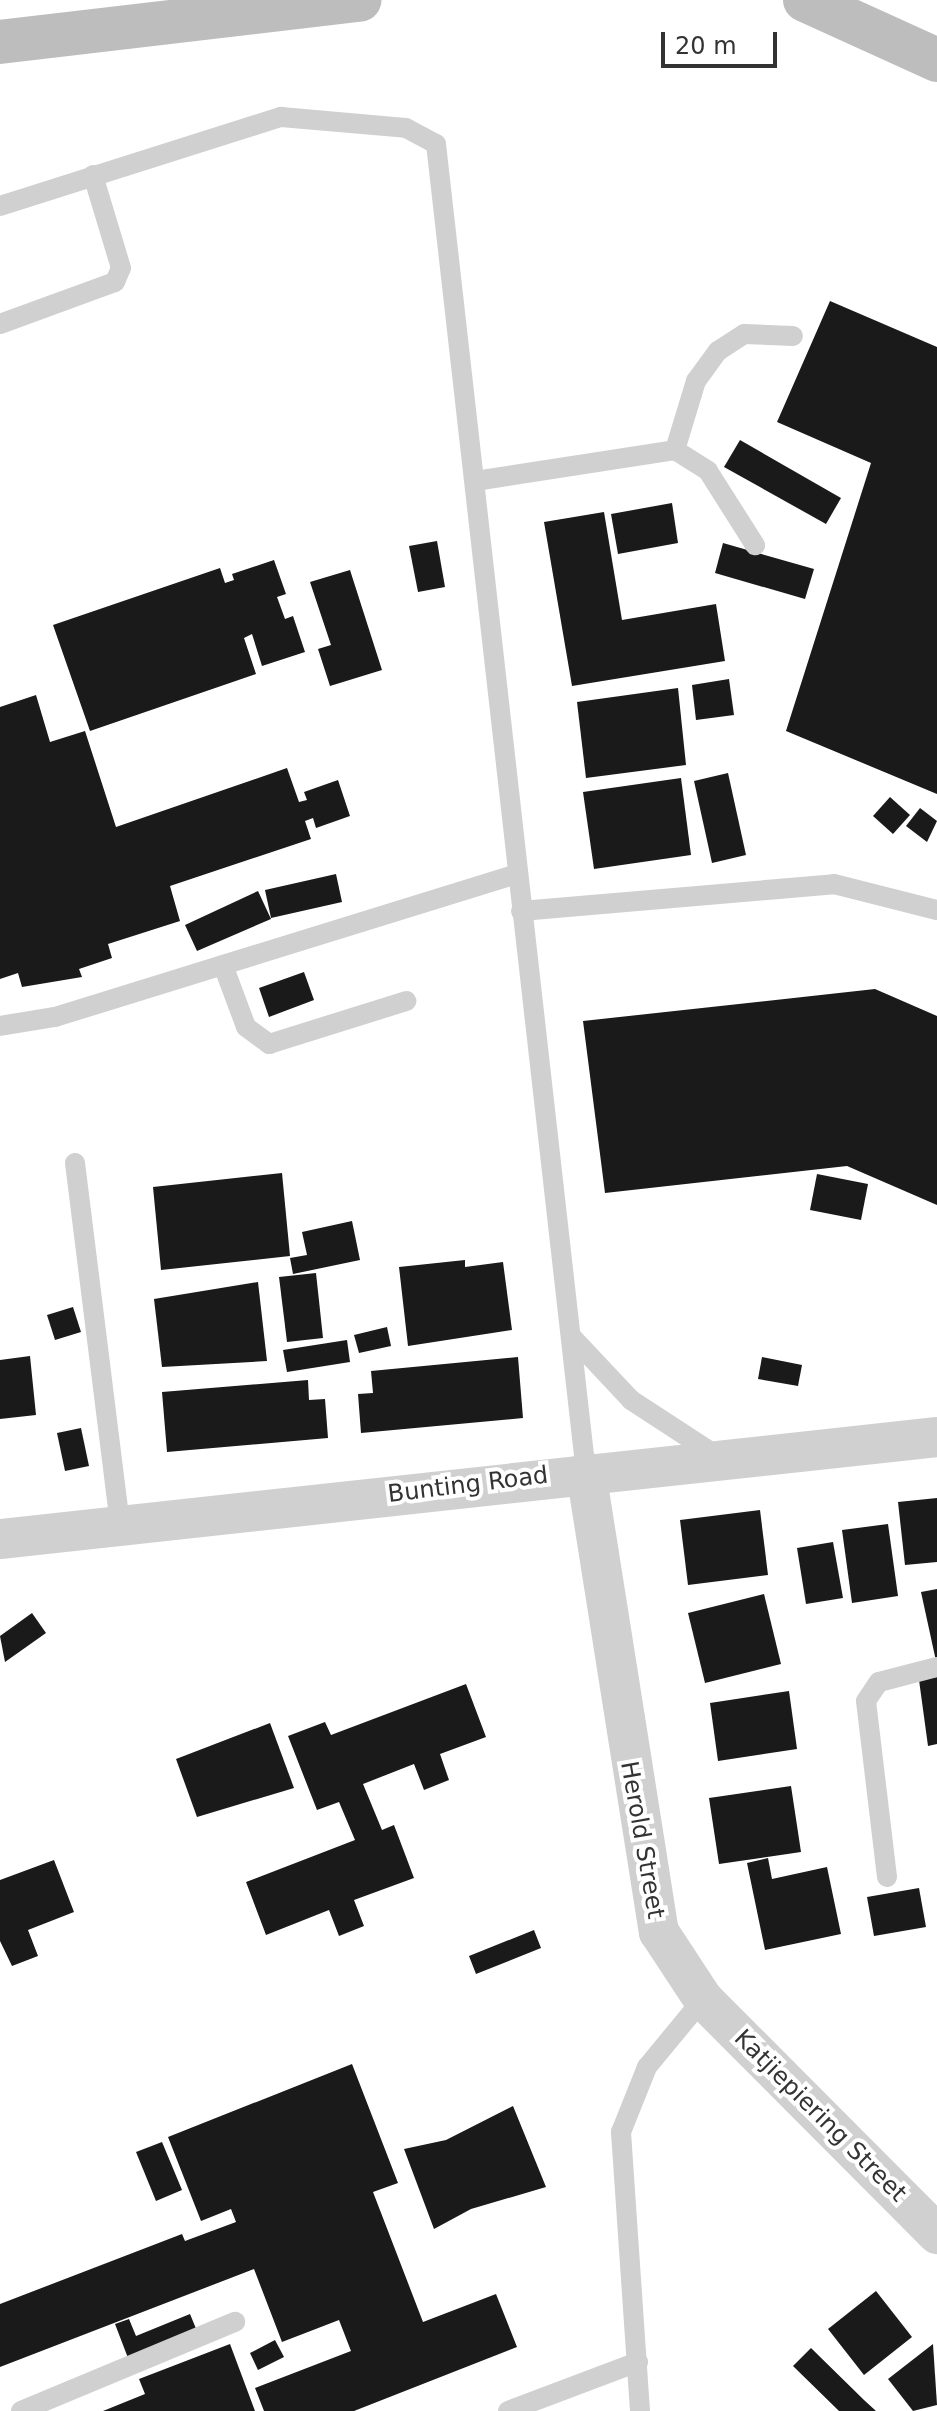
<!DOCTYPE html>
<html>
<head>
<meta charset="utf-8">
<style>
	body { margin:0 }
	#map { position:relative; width:937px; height:2411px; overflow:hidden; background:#fff; font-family:"DejaVu Sans",sans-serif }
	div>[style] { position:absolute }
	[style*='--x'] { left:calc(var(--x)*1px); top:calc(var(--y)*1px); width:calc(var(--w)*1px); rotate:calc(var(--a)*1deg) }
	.building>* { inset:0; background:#1a1a1a }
	.lane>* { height:20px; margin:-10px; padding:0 10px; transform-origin:10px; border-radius:10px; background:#d0d0d0 }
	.street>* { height:40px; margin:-20px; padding:0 20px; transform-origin:20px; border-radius:20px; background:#d0d0d0 }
	.secondary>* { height:44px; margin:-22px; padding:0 22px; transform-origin:22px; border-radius:22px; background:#bdbdbd }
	span { translate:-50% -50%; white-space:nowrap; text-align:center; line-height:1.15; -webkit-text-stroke:8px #fff; paint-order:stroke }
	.street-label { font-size:24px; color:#333 }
	.scale { position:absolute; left:661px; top:32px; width:116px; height:36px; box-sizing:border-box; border:4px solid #333; border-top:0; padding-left:10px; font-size:24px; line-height:28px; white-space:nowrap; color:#333; -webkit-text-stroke:6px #fff; paint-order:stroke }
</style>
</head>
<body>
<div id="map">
	<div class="building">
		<i style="clip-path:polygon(830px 301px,937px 347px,937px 794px,786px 731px,871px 463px,777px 422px)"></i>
		<i style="clip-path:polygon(740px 440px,841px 498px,826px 524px,724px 467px)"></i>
		<i style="clip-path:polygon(672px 503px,678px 543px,618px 554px,611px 514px)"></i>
		<i style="clip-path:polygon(604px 512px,622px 620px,716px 604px,725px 661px,572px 686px,544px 522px)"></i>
		<i style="clip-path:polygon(437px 541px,445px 587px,418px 592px,409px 546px)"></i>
		<i style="clip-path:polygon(723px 543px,814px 569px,805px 599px,715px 573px)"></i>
		<i style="clip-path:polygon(274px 560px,286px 594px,277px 597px,285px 619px,293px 616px,305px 652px,262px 666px,252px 634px,244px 638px,256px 674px,90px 731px,53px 625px,220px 568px,225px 583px,234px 580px,232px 574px)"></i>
		<i style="clip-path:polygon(350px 570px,382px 670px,330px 686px,318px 649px,331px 645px,310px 582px)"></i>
		<i style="clip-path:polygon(729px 679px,734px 715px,696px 720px,692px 685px)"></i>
		<i style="clip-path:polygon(678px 688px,686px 765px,586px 778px,577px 702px)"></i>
		<i style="clip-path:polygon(36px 695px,50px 742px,85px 731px,116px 827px,287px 768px,299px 802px,307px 800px,304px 792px,338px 780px,350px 816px,316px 828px,313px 818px,305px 821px,311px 839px,170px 886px,180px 921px,108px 944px,112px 958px,79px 969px,82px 977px,22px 987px,18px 973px,0 979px,0 707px)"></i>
		<i style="clip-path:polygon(728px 773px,746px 855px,712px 863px,694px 781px)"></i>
		<i style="clip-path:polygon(681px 778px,691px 855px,594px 869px,583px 792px)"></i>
		<i style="clip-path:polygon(890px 797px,910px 815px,893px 834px,873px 816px)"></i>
		<i style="clip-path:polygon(920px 808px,937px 821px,927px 842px,906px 826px)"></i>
		<i style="clip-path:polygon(336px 874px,342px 902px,271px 918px,265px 890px)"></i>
		<i style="clip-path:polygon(258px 891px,271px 919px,197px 951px,185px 925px)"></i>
		<i style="clip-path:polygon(304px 972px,314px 1000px,269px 1017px,259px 988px)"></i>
		<i style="clip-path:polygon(875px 989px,937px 1016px,937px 1205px,847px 1166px,605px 1193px,583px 1021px)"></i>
		<i style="clip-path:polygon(282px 1173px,290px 1256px,161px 1270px,153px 1187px)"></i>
		<i style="clip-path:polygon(817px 1174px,868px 1184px,861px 1220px,810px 1210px)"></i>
		<i style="clip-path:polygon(352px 1221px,360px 1260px,293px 1274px,290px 1258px,307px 1255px,302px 1232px)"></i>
		<i style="clip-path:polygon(465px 1260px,465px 1267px,503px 1262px,512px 1330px,408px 1346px,399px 1267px)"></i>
		<i style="clip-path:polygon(316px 1273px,323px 1338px,287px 1342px,279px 1277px)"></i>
		<i style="clip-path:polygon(258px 1282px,267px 1361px,162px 1367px,154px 1299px)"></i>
		<i style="clip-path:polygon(73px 1307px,81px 1332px,55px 1340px,47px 1315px)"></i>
		<i style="clip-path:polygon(387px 1327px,391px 1346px,359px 1353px,354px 1335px)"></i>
		<i style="clip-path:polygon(347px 1340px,350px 1362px,287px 1372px,283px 1350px)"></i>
		<i style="clip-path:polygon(30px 1356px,36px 1415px,0 1419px,0 1360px)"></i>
		<i style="clip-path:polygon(518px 1357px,523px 1418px,361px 1433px,358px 1394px,373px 1393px,371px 1371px)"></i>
		<i style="clip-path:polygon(762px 1357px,802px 1365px,798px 1386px,758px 1379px)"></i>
		<i style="clip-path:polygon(308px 1380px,309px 1400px,325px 1399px,328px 1438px,167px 1452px,162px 1392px)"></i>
		<i style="clip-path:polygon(81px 1428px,89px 1466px,65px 1471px,57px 1433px)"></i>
		<i style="clip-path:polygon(937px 1498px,937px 1562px,905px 1565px,898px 1502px)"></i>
		<i style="clip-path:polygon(760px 1510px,768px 1575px,688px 1585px,680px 1520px)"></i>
		<i style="clip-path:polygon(888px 1524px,898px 1596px,852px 1603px,842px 1530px)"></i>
		<i style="clip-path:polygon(833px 1542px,843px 1598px,806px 1604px,797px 1548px)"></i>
		<i style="clip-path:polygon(937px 1589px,937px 1661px,936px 1661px,921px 1592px)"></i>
		<i style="clip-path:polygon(764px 1594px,781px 1664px,705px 1683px,688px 1613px)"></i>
		<i style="clip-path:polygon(32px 1613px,46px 1633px,5px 1662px,0 1636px)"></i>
		<i style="clip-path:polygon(937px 1677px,937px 1744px,928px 1746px,919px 1680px)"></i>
		<i style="clip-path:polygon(466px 1684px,486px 1737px,440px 1754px,449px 1780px,424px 1790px,414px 1764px,363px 1784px,382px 1830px,394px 1825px,414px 1878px,354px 1900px,364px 1926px,339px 1936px,329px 1910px,266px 1935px,246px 1882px,355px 1840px,339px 1802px,317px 1810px,288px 1736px,325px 1722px,331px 1735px)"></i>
		<i style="clip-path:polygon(789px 1691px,797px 1749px,718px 1761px,710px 1703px)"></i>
		<i style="clip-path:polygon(270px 1723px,294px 1788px,197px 1817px,176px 1759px)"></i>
		<i style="clip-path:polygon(791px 1786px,801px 1852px,719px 1864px,709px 1798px)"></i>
		<i style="clip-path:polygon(768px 1858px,772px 1879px,827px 1867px,841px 1934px,765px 1950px,747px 1863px)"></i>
		<i style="clip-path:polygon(54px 1860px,74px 1912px,28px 1930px,38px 1956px,12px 1966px,0 1941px,0 1880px)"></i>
		<i style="clip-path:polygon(919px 1888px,926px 1927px,874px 1936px,867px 1897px)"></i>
		<i style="clip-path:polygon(534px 1930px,541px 1948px,476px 1974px,469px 1956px)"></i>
		<i style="clip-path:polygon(352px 2064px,398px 2183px,373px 2192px,423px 2322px,496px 2294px,517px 2347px,354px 2411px,264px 2411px,255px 2388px,351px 2351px,339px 2320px,282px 2342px,254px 2269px,0 2367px,0 2304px,182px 2234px,185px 2241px,236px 2222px,231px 2209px,201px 2221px,168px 2137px)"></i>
		<i style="clip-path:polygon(513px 2106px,546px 2187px,471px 2209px,434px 2229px,404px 2149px,446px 2140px)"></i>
		<i style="clip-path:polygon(162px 2142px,182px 2190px,156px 2201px,136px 2152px)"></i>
		<i style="clip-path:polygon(876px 2291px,912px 2337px,864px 2375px,828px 2329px)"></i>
		<i style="clip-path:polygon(190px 2314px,197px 2331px,128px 2358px,115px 2324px,129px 2319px,136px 2336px)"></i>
		<i style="clip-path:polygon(275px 2340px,284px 2357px,258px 2370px,250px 2353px)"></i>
		<i style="clip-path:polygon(230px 2344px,255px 2411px,103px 2411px,145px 2394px,139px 2379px)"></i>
		<i style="clip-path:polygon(933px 2344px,937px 2405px,913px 2411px,888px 2379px)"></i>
		<i style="clip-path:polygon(811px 2348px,864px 2400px,876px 2411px,839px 2411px,793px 2366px)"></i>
	</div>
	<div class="lane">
		<i style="--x:0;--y:206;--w:295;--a:-17.6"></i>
		<i style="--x:281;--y:117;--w:125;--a:5"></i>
		<i style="--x:406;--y:128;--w:34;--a:28"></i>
		<i style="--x:436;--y:144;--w:1336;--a:83.56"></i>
		<i style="--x:0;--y:324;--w:122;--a:-20.1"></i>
		<i style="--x:115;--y:282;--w:15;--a:-67"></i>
		<i style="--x:121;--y:268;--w:97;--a:-106.8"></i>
		<i style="--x:675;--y:450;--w:72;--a:-73.1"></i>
		<i style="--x:696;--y:381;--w:37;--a:-54"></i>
		<i style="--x:718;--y:351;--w:31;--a:-33"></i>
		<i style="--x:744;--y:334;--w:49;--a:2.3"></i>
		<i style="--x:475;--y:481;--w:202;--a:-8.8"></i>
		<i style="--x:675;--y:450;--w:39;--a:32"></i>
		<i style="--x:708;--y:471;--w:88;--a:57.6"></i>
		<i style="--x:521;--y:911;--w:314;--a:-4.9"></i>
		<i style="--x:834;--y:884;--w:106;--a:14.2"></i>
		<i style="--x:223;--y:965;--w:66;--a:69.6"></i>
		<i style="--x:246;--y:1027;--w:29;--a:36"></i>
		<i style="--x:269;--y:1044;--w:144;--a:-17.4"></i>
		<i style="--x:0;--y:1026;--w:56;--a:-9.3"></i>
		<i style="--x:55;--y:1017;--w:483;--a:-17.2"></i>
		<i style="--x:75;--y:1163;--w:365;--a:82.9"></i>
		<i style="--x:571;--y:1336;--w:88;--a:46.8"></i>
		<i style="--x:631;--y:1400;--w:103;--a:33.1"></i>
		<i style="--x:887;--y:1877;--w:177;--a:-96.8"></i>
		<i style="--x:866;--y:1701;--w:23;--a:-56"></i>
		<i style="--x:879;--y:1682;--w:60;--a:-14.5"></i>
		<i style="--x:21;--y:2411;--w:232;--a:-22.6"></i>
		<i style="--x:508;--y:2411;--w:139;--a:-20.7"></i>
		<i style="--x:640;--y:2411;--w:280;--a:-93.9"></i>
		<i style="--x:621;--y:2132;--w:70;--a:-68.2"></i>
		<i style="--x:647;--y:2067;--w:88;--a:-50.5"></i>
	</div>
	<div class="street">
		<i style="--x:586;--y:1472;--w:466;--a:81"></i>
		<i style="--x:659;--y:1932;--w:80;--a:56.7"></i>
		<i style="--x:703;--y:1999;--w:332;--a:45.1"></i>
		<i style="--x:0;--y:1539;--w:943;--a:-6.21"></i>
	</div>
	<div class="secondary">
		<i style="--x:805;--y:0;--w:145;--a:24.4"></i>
		<i style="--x:0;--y:42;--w:362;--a:-6.7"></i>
	</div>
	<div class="street-label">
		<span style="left:468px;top:1485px;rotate:-7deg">Bunting Road</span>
		<span style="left:642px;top:1840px;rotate:80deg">Herold Street</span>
		<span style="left:820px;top:2116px;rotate:45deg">Katjiepiering Street</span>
	</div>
	<div class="scale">20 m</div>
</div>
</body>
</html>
